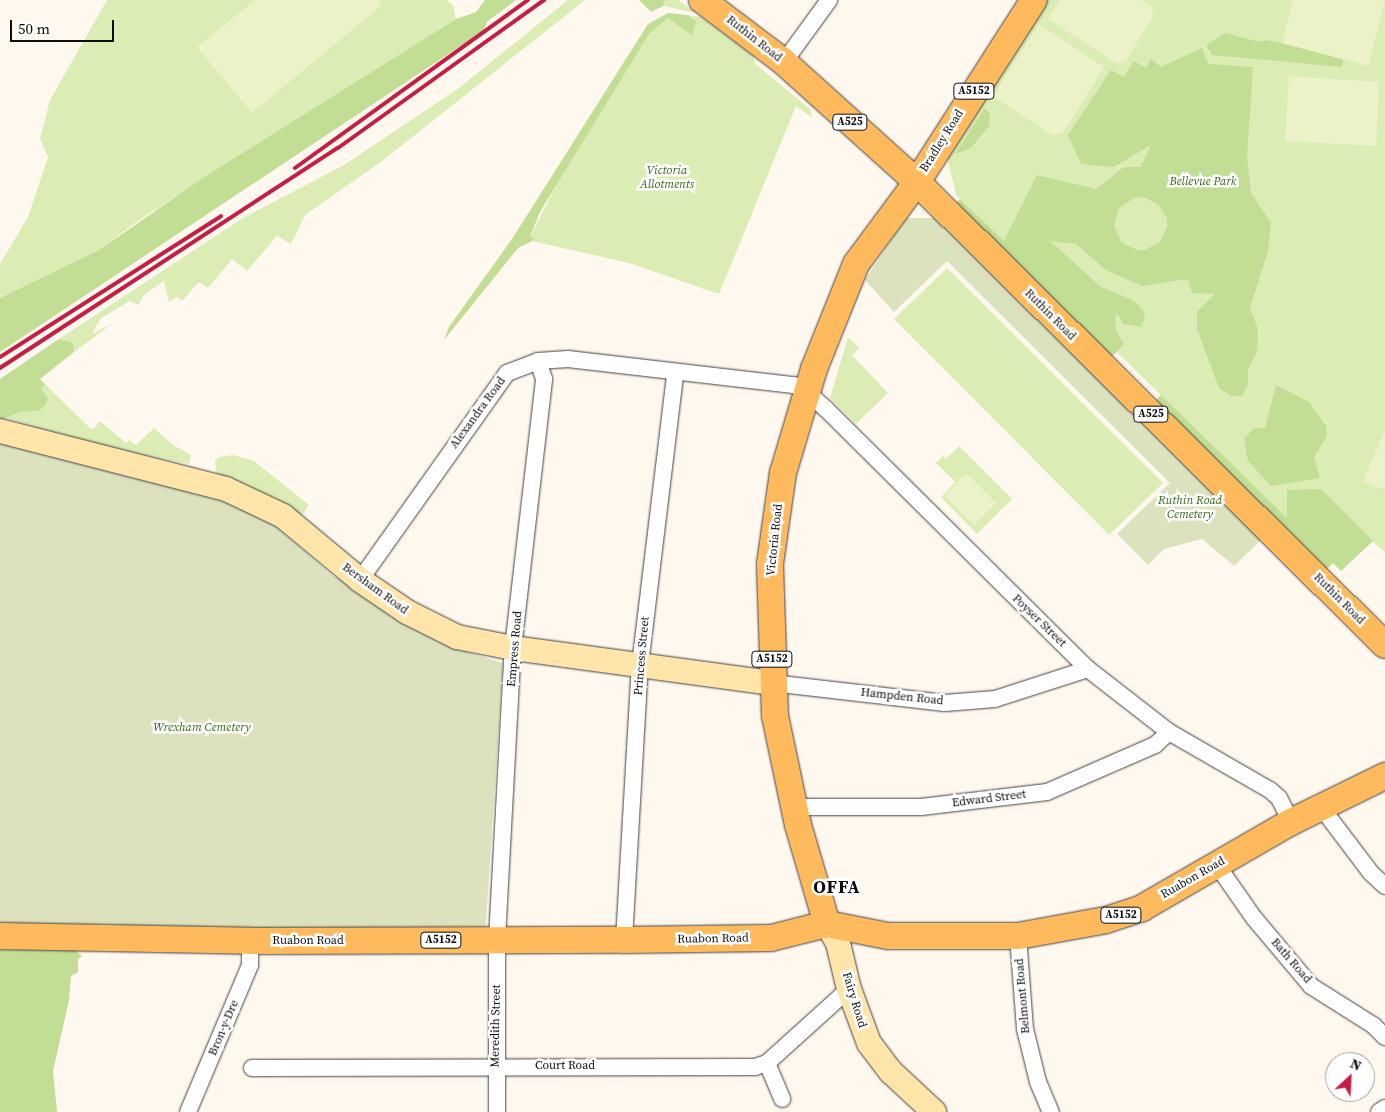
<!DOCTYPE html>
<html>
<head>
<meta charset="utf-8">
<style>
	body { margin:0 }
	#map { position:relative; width:1385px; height:1112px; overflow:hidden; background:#fff8ee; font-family:"Source Serif 4",serif }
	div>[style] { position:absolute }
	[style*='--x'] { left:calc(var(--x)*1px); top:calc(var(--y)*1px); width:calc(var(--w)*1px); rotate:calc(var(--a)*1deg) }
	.green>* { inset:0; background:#dcecb5 }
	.forest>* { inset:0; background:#c2dd94 }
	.cemetery>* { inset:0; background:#dde2be }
	.pitch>* { inset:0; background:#ebf2c7 }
	.roads { filter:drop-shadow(0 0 1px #404040) drop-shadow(0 0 1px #404040) }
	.street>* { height:16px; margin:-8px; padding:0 8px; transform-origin:8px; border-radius:8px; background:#fff }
	.secondary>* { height:24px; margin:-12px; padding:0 12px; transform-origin:12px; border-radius:12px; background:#ffe5a9 }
	.primary>* { height:26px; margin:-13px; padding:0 13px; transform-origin:13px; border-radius:13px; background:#ffba5e }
	.rail>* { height:4px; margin:-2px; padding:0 2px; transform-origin:2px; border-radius:2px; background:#c51e45 }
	span { translate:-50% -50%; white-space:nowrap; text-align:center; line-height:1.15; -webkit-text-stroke:5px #fff; paint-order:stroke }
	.shield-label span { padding:1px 4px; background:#fff; border:1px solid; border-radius:4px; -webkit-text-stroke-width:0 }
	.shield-label { font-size:11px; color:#0d0d0d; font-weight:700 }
	.street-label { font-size:12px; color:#0d0d0d }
	.park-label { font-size:12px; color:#39691a; font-style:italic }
	.district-label { font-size:18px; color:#0d0d0d; font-weight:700; letter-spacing:1px }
	.north { position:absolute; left:1325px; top:1052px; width:50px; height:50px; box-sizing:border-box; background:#fff; border:1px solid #9e9e9e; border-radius:50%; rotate:25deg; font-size:14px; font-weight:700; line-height:20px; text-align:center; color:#0d0d0d }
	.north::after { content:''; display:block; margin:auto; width:18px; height:22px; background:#c51e45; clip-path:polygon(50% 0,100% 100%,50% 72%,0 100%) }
	.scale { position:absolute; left:10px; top:20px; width:104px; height:22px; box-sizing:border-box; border:2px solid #0d0d0d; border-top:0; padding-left:6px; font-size:15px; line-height:18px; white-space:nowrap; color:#0d0d0d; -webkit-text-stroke:4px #fff; paint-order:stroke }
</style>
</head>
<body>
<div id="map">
	<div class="green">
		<i style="clip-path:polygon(107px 0,446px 0,453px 5px,456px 19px,139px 220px,99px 250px,0 298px,0 264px,28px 217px,48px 157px,40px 139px,50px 100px)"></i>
		<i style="clip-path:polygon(568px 0,585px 0,382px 161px,305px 215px,291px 244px,277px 236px,247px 271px,232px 259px,208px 288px,199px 282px,182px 301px,177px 297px,169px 302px,164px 281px,144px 295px,138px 305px,130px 301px,101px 318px,92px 334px,113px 323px,74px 352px,72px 343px,59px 339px,243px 218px,344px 165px,459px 88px)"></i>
		<i style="clip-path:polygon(665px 0,678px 0,697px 13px,663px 6px)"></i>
		<i style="clip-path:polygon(1045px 0,1385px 0,1385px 552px,1372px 541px,1341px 571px,956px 195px,947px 157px)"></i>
		<i style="clip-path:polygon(687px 15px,702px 17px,753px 55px,755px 64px,809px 108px,813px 118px,796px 106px,719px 294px,629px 263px,532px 241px,534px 238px,530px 237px,567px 164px,649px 34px,668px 18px,696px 21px)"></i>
		<i style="clip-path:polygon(947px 268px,1163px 483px,1109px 535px,894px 319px)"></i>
		<i style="clip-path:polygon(848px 337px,859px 348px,852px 355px,888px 393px,856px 424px,830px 398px)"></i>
		<i style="clip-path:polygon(45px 384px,90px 428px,94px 429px,100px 421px,126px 443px,129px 440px,136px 445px,154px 428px,173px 445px,191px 455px,189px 464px,105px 448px,6px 418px,21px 412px,39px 411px,41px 389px)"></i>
		<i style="clip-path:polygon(959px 446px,1012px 499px,977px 534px,941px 497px,955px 482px,936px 463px,943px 456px,946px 459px)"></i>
		<i style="clip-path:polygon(233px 455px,254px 461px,309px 505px,300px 518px,217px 476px,215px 461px,219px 457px)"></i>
	</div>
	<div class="forest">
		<i style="clip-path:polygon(485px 0,516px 0,487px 22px,483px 31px,0 352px,0 298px,99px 250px,203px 178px,456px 19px,476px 12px)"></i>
		<i style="clip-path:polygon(639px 0,665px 0,663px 6px,651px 12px)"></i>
		<i style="clip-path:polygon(668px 13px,687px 15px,696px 21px,692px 35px,668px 18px,649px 34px,541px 210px,530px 236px,534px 238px,532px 241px,518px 248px,444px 340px,449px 327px,512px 239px,648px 24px)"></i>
		<i style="clip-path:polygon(1226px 33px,1259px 42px,1266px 40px,1282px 43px,1343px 59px,1342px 67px,1212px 55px,1206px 45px)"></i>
		<i style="clip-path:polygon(evenodd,1202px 48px,1208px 64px,1253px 67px,1247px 157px,1251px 193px,1271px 223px,1268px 251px,1250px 308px,1258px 329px,1257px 351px,1248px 370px,1248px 384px,1242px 396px,1231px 396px,1219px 388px,1197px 329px,1197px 312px,1215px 294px,1192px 293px,1188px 279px,1142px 286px,1106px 270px,1076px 244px,1050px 241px,1101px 287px,1133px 300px,1143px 310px,1145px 319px,1141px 327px,1123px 324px,1118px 314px,1115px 316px,1116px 331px,1124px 344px,1110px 359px,953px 206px,960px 199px,1004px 241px,1037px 175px,1096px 189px,1124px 167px,1141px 167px,1151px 145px,1114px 167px,1081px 164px,1068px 135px,1111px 70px,1124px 77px,1134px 61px,1146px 68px,1151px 59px,1161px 67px,1202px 48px,1143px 197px,1158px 204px,1167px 218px,1167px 227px,1160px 242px,1145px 250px,1137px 250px,1121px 242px,1114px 225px,1119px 208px,1134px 198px,1143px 197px)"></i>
		<i style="clip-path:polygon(985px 108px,990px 114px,989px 126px,971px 148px,955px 154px)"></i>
		<i style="clip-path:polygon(59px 339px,73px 343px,74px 352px,40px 379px,45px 384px,41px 389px,48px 398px,45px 405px,39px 411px,21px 412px,0 420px,0 379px)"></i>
		<i style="clip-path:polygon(1276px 385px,1309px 402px,1326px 426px,1327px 436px,1314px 457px,1320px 478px,1271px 486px,1248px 461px,1244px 439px,1254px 428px,1265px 428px)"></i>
		<i style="clip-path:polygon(1161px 395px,1287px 518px,1287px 490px,1321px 489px,1373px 541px,1341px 571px,1333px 563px,1325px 571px,1153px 403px)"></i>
		<i style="clip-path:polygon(0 950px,75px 950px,82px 956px,78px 959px,78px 972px,71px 976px,69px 1000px,53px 1071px,57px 1112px,0 1112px)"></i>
	</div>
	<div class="cemetery">
		<i style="clip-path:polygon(906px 218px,940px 218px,1264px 537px,1234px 566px,1202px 539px,1164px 549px,1148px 565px,1117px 534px,1170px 483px,947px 261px,894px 312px,865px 280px)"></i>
		<i style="clip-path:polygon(0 441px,221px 498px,275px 526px,332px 575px,454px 648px,503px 663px,485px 936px,258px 933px,103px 924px,0 931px)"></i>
	</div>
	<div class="pitch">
		<i style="clip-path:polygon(255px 0,377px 0,381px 6px,252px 113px,197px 47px)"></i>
		<i style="clip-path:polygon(1060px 0,1142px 0,1152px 7px,1153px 16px,1125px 62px,1116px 63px,1048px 19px)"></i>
		<i style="clip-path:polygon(1293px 0,1385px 0,1368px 66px,1282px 43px)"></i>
		<i style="clip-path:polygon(1039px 24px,1104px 67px,1064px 132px,1053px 136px,993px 96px)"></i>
		<i style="clip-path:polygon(1289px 76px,1379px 82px,1376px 146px,1285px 141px)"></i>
		<i style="clip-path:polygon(1385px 430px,1385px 490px,1363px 481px)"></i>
		<i style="clip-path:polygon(966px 473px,996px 503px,974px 525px,944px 495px)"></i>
	</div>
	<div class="roads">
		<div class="street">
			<i style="--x:784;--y:62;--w:77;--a:-54"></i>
			<i style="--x:360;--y:580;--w:254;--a:-54.6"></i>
			<i style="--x:507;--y:373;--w:33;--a:-21"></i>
			<i style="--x:538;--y:361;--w:30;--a:-4"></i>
			<i style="--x:568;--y:359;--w:227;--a:6.6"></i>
			<i style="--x:794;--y:385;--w:15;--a:28"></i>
			<i style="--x:807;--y:392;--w:25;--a:42"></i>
			<i style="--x:826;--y:409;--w:369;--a:44.8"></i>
			<i style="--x:1088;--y:669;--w:103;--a:37.9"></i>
			<i style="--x:1169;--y:732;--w:116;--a:29.9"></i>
			<i style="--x:1270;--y:790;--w:12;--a:42"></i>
			<i style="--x:1279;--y:798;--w:27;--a:63"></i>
			<i style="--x:772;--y:683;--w:174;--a:6.6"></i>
			<i style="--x:945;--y:703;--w:50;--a:-4.6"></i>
			<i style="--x:995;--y:699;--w:98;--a:-17.9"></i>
			<i style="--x:794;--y:807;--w:127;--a:0"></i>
			<i style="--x:921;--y:807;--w:127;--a:-6.8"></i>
			<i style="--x:1047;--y:792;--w:118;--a:-23.5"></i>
			<i style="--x:1155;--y:745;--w:19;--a:-43"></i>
			<i style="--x:1321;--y:807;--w:83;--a:52.9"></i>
			<i style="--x:1371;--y:873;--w:19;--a:43"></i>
			<i style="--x:1217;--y:865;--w:65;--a:55.1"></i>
			<i style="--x:1254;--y:918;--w:89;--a:50"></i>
			<i style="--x:1311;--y:986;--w:73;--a:32.2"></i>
			<i style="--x:1373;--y:1025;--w:17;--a:45"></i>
			<i style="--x:1018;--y:936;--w:93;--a:85.7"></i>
			<i style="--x:1025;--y:1029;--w:55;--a:76.2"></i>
			<i style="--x:1038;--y:1082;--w:33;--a:67"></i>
			<i style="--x:624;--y:940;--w:275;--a:-86.7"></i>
			<i style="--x:640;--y:665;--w:293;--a:-83.1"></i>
			<i style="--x:767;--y:1063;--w:39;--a:67"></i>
			<i style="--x:252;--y:1068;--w:503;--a:-0.11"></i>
			<i style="--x:755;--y:1067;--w:13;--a:-18"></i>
			<i style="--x:767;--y:1063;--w:110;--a:-42.1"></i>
			<i style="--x:188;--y:1112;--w:160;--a:-67.1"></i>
			<i style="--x:250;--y:965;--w:24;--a:-90"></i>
			<i style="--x:497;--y:1112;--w:173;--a:-90"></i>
			<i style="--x:497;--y:939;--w:291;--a:-86.9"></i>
			<i style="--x:513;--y:648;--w:271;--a:-83.4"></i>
			<i style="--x:544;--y:379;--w:19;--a:-108"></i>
			<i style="--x:1379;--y:1112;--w:7;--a:-34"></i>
		</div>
		<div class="secondary">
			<i style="--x:0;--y:431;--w:233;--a:14.4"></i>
			<i style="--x:226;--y:489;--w:63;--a:25.3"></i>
			<i style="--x:283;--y:516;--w:100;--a:39.7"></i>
			<i style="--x:360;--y:580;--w:57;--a:34.2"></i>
			<i style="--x:407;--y:612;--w:56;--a:26.6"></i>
			<i style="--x:457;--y:637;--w:57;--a:11.1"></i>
			<i style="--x:513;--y:648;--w:261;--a:7.7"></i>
			<i style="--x:827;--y:924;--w:22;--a:60"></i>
			<i style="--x:838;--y:943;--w:47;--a:76.6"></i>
			<i style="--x:849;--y:989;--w:58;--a:69.7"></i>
			<i style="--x:869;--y:1043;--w:36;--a:53"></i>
			<i style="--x:891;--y:1072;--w:59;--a:42.9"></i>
		</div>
		<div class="primary">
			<i style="--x:702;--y:0;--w:103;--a:37.1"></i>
			<i style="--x:784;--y:62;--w:179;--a:42.1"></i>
			<i style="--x:917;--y:182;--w:658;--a:44.69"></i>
			<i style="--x:827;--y:924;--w:103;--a:-106.3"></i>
			<i style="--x:798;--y:825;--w:111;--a:-101.9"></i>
			<i style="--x:775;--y:716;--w:152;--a:-91.9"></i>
			<i style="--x:770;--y:564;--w:92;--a:-81.9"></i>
			<i style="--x:783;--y:473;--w:109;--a:-73.4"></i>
			<i style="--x:814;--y:369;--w:113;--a:-68.2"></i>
			<i style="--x:856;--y:264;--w:102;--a:-53.4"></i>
			<i style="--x:917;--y:182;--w:216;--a:-57.3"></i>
			<i style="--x:0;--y:936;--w:250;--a:1.1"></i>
			<i style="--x:250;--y:941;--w:374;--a:-0.2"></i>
			<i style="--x:624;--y:940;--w:147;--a:-0.8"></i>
			<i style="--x:771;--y:938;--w:58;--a:-14"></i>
			<i style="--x:827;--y:924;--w:62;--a:11.1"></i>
			<i style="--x:888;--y:936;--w:130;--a:0"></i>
			<i style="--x:1018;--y:936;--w:89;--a:-10.3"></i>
			<i style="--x:1106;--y:920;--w:38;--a:-18"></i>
			<i style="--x:1142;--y:908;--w:172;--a:-30"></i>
			<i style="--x:1291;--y:822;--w:105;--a:-26.1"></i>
		</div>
	</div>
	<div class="rail">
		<i style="--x:295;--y:168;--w:287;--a:-35.8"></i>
		<i style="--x:0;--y:357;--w:262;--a:-32.5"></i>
		<i style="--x:0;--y:368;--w:403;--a:-33.1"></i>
		<i style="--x:338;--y:148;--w:254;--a:-35.7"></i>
	</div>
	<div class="shield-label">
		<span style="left:974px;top:91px">A5152</span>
		<span style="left:850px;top:122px">A525</span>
		<span style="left:1151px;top:414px">A525</span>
		<span style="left:772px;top:659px">A5152</span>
		<span style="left:1121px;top:915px">A5152</span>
		<span style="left:441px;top:940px">A5152</span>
	</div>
	<div class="street-label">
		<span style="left:754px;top:39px;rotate:38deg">Ruthin Road</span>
		<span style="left:942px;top:141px;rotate:-58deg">Bradley Road</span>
		<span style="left:1050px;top:315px;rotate:45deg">Ruthin Road</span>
		<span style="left:478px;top:413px;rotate:-54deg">Alexandra Road</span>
		<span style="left:775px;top:540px;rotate:-84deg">Victoria Road</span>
		<span style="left:375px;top:589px;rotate:36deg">Bersham Road</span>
		<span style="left:1339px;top:599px;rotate:45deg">Ruthin Road</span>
		<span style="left:1039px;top:621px;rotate:44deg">Poyser Street</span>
		<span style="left:515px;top:649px;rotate:-85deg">Empress Road</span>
		<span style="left:642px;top:656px;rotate:-85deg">Princess Street</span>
		<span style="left:902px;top:697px;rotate:6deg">Hampden Road</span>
		<span style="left:989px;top:799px;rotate:-7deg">Edward Street</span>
		<span style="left:1193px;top:878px;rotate:-30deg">Ruabon Road</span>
		<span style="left:713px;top:939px;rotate:-1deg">Ruabon Road</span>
		<span style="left:308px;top:941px">Ruabon Road</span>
		<span style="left:1291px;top:961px;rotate:49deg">Bath Road</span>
		<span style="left:1023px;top:996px;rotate:-95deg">Belmont Road</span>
		<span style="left:854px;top:1000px;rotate:73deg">Fairy Road</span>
		<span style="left:496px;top:1026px;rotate:-89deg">Meredith Street</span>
		<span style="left:224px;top:1028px;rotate:-67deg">Bron-y-Dre</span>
		<span style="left:565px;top:1066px">Court Road</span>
	</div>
	<div class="park-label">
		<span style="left:667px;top:178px">Victoria<br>Allotments</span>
		<span style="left:1203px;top:182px">Bellevue Park</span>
		<span style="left:1190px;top:508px">Ruthin Road<br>Cemetery</span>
		<span style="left:202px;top:728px">Wrexham Cemetery</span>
	</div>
	<div class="district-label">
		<span style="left:837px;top:887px">OFFA</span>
	</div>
	<div class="north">N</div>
	<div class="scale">50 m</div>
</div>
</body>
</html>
